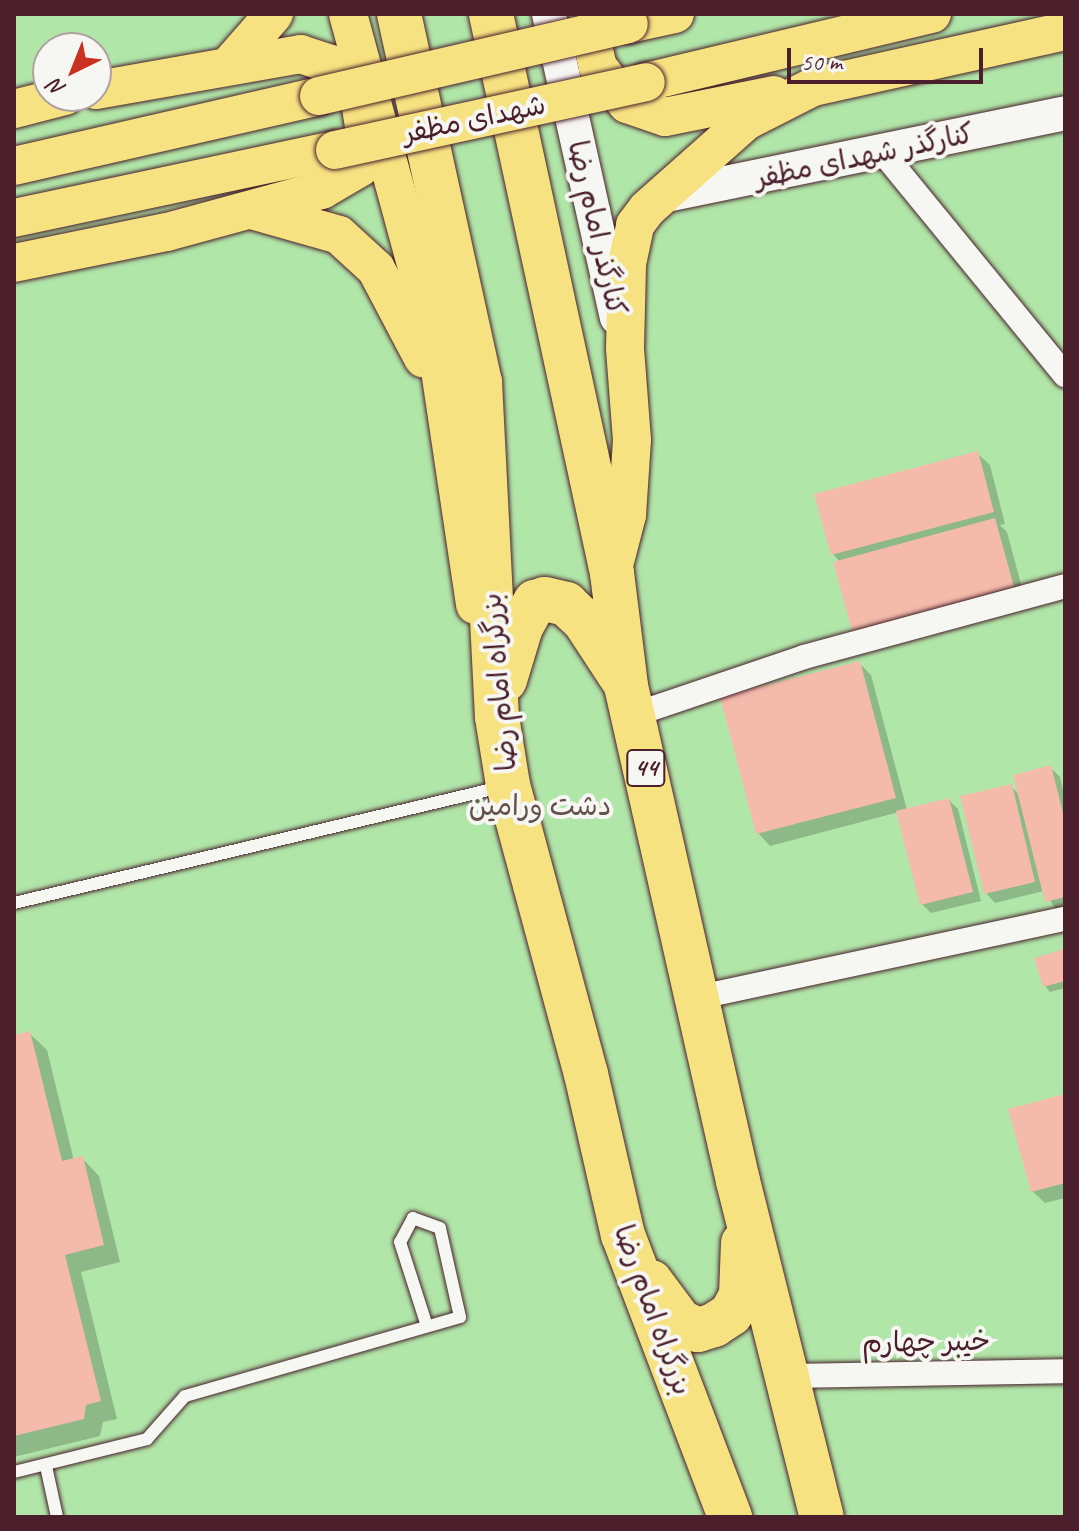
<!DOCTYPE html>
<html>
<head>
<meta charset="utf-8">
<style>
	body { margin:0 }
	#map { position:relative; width:1079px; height:1531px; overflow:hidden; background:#f6f6f2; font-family:Caveat,"Playpen Sans Arabic",sans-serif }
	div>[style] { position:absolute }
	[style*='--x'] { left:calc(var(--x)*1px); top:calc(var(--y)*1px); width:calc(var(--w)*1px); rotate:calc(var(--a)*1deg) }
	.green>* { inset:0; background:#b1e6a9 }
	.shadow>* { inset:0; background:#0003 }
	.building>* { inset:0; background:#f4bbab }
	.path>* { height:5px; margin-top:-2.5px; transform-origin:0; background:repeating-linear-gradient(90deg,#4a1f2b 0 6px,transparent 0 12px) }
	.roads { filter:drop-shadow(0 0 2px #4a1f2b) drop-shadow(0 0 2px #4a1f2b) }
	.lane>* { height:12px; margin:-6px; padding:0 6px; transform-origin:6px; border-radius:6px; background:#f6f6f2 }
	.street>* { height:24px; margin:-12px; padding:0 12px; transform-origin:12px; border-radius:12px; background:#f6f6f2 }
	.secondary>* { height:34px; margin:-17px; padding:0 17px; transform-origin:17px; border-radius:17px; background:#f6f6f2 }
	.primary>* { height:38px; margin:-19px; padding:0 19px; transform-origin:19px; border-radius:19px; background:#f7e281 }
	.highway>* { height:44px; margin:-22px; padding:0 22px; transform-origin:22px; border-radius:22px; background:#f7e281 }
	.bridges { filter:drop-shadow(0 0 2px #4a1f2b) drop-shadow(0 0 2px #4a1f2b) }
	.primary-bridge>* { height:38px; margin:-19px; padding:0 19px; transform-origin:19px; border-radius:19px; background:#f7e281 }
	span { translate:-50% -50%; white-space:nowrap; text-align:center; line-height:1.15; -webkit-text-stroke:8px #f6f6f2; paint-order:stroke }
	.shield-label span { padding:2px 6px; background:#f6f6f2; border:2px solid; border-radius:6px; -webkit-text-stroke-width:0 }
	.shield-label { font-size:26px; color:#4a1f2b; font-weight:700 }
	.street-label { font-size:28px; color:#4a1f2b }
	.park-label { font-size:28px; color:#64514a }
	.frame { position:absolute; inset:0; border:16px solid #4a1f2b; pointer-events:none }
	.north { position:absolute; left:32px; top:32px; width:80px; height:80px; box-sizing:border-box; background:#f6f6f2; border:2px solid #b1a0a2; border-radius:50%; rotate:223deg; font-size:22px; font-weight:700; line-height:32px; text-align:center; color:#4a1f2b }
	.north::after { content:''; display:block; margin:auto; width:28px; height:36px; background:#c8321e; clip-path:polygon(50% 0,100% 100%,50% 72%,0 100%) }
	.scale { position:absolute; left:787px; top:48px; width:196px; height:36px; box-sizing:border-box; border:4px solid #4a1f2b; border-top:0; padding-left:10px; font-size:24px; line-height:28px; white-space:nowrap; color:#4a1f2b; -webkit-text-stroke:6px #f6f6f2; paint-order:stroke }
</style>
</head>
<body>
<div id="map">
	<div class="green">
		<i style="clip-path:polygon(evenodd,14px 14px,1065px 14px,1065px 1517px,14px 1517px,14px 14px,48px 48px,96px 48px,96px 96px,48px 96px,48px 48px)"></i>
	</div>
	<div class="shadow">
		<i style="clip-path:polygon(977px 453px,990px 465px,1005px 524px,1000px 525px,1007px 532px,1025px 599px,866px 642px,853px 630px,840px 562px,833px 554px)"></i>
		<i style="clip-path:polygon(859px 663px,871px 675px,907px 810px,949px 800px,958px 809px,981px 901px,931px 913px,922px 904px,899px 812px,770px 846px,758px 833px)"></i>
		<i style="clip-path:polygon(1051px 768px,1060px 777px,1065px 798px,1065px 908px,1056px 910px,1044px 891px,995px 903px,986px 893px,1011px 786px,1020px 796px)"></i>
		<i style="clip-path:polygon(1065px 951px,1065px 988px,1050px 992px,1045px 986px)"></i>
		<i style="clip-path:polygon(29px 1033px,47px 1050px,74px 1161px,82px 1158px,99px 1176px,120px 1262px,81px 1272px,117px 1419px,103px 1422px,100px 1436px,14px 1457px,14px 1037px)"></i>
		<i style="clip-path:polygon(1065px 1096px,1065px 1198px,1045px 1203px,1032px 1191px)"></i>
	</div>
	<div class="building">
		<i style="clip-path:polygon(978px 451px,994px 512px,831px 555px,814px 494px)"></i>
		<i style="clip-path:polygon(995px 518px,1014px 587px,852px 631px,833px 562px)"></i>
		<i style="clip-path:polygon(860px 661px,896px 798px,756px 834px,720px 697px)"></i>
		<i style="clip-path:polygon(1051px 765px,1065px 821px,1065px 897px,1045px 902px,1013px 775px)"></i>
		<i style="clip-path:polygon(1012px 784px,1035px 882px,984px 894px,960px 796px)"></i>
		<i style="clip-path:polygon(949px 798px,973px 892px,920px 905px,896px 811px)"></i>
		<i style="clip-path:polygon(1065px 949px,1065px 981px,1043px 987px,1034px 958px)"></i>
		<i style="clip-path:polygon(30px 1031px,62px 1161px,83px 1156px,104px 1245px,65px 1255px,101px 1401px,86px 1405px,84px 1419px,14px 1436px,14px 1035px)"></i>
		<i style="clip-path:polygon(1065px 1094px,1065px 1183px,1031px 1192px,1008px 1109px)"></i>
	</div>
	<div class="path">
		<i style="--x:922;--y:1517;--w:3;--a:0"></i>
	</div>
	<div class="roads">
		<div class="lane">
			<i style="--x:14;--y:903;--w:501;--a:-13.4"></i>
			<i style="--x:46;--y:1466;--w:52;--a:77.8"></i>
			<i style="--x:14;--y:1472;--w:137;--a:-13.9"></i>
			<i style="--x:147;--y:1439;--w:57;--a:-48.5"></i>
			<i style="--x:185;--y:1396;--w:286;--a:-16"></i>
			<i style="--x:460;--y:1317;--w:91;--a:-102.7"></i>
			<i style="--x:440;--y:1228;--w:29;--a:-160"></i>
			<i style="--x:413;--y:1218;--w:27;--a:118"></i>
			<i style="--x:400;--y:1242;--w:88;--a:72.2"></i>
		</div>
		<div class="street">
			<i style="--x:884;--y:154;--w:286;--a:50.7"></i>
			<i style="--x:633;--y:715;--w:181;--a:-18.7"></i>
			<i style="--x:804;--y:657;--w:270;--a:-15.2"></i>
			<i style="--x:700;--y:997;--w:373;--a:-12.1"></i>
			<i style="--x:788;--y:1376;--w:277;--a:-1"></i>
		</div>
		<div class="secondary">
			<i style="--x:549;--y:14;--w:311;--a:77.4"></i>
			<i style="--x:662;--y:196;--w:411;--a:-11.6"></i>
		</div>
		<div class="primary">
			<i style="--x:348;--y:14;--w:327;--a:74.8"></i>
			<i style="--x:434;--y:330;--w:278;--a:81.5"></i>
			<i style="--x:598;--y:14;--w:24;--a:107"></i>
			<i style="--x:591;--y:37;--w:31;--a:77"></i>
			<i style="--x:598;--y:67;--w:47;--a:51.9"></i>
			<i style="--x:627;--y:104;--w:40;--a:18.9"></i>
			<i style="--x:665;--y:117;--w:111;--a:-11.4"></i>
			<i style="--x:629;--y:24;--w:47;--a:-12.3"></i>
			<i style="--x:231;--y:63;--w:65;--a:-48.7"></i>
			<i style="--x:646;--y:82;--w:294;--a:-13.4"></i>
			<i style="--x:14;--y:109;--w:53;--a:-14.3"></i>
			<i style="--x:14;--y:166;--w:313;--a:-12.9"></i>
			<i style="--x:255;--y:211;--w:87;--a:15.9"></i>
			<i style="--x:339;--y:235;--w:50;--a:42.6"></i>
			<i style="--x:376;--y:269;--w:101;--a:62.2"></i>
			<i style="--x:14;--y:218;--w:328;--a:-12"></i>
			<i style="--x:14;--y:263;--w:156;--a:-11.5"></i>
			<i style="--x:167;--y:232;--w:161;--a:-15.2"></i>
			<i style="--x:322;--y:190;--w:45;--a:-30.5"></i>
			<i style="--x:361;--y:167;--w:28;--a:-80"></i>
			<i style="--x:366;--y:139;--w:38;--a:-99"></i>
			<i style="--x:360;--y:101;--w:47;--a:-128.1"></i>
			<i style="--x:331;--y:64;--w:32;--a:-162"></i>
			<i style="--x:301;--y:54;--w:208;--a:170"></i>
			<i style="--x:612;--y:573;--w:60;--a:-75.5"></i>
			<i style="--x:627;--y:515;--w:75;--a:-86.2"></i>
			<i style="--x:632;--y:440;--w:92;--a:-94.4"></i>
			<i style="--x:625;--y:348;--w:84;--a:-88.6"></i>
			<i style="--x:627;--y:264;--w:40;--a:-78"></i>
			<i style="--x:635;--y:225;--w:20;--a:-53"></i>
			<i style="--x:647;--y:209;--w:132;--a:-41.6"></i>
			<i style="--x:746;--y:121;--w:75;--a:-26.9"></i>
			<i style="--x:813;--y:87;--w:258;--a:-12.5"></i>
		</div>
		<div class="highway">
			<i style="--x:399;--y:14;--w:377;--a:77.6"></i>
			<i style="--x:480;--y:382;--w:335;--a:87.1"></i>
			<i style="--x:497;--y:717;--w:69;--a:80.8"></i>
			<i style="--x:508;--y:785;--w:299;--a:74.9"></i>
			<i style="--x:586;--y:1074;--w:165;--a:77.1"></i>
			<i style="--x:623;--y:1235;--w:302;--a:69.2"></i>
			<i style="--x:491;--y:14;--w:572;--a:77.79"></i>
			<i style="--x:612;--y:573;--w:114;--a:82.9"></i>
			<i style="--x:626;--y:686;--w:508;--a:77.25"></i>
			<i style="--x:738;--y:1181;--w:346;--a:76"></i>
			<i style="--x:505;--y:680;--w:55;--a:-73.2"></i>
			<i style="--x:521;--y:627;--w:29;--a:-61"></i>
			<i style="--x:535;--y:602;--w:10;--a:-17"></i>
			<i style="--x:545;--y:599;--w:22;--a:13"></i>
			<i style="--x:566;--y:604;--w:26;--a:43"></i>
			<i style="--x:585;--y:622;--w:66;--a:56.8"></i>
			<i style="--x:651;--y:1282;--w:49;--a:53.4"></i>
			<i style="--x:680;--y:1321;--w:20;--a:27"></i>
			<i style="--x:698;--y:1330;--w:17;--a:-17"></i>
			<i style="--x:714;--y:1325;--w:20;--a:-33"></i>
			<i style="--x:731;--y:1314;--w:21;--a:-62"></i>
			<i style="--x:741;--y:1295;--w:52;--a:-87.8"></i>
		</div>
	</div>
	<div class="bridges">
		<div class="primary-bridge">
			<i style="--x:319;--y:96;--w:318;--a:-13.1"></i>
			<i style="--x:335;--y:150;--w:318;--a:-12.3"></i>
		</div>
	</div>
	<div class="shield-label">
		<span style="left:646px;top:768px">44</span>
	</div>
	<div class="street-label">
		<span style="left:474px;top:119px;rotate:-12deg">شهدای مظفر</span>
		<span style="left:864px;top:156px;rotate:-12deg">کنارگذر شهدای مظفر</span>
		<span style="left:597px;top:228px;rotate:77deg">کنارگذر امام رضا</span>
		<span style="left:499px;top:682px;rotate:-95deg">بزرگراه امام رضا</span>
		<span style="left:653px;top:1310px;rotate:70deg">بزرگراه امام رضا</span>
		<span style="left:926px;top:1342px;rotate:-1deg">خیبر چهارم</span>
	</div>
	<div class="park-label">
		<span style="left:540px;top:806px">دشت ورامین</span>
	</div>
	<div class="frame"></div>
	<div class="north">N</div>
	<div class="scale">50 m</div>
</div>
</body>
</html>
